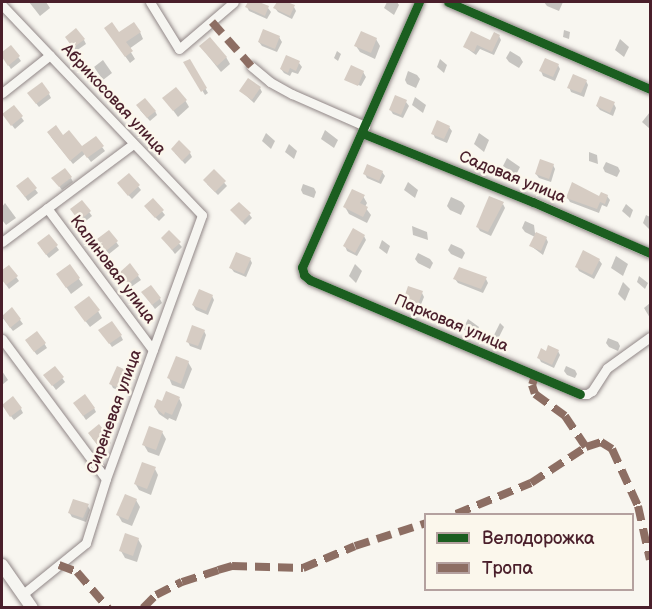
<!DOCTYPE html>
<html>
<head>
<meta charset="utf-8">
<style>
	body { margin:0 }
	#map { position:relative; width:652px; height:609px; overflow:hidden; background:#f8f6f0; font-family:"Balsamiq Sans",sans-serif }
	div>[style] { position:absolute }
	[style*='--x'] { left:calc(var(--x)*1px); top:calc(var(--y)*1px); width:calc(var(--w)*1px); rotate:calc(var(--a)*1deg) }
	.shadow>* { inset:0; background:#0003 }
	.building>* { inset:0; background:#d6ccc3 }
	.roads { filter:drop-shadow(0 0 2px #918787) drop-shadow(0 0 2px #918787) }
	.minor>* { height:9px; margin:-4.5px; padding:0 4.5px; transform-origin:4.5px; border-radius:4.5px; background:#f6f5f1 }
	.major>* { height:12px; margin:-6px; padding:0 6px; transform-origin:6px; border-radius:6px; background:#f6f5f1 }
	.quiet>* { height:8px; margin-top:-4px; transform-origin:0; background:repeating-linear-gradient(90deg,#8d6e63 0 15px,transparent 0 23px) }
	.cycleway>* { height:9px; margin:-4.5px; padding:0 4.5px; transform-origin:4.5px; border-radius:4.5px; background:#1b5e20 }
	span { translate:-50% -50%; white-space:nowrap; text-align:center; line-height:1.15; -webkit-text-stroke:5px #fbf7ec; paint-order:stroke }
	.street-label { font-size:16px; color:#4a1f2b }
	.frame { position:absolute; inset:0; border:3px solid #4a1f2b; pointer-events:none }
	.legend { position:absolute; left:424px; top:513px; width:210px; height:78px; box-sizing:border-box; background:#fbf7ec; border:2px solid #b4a19f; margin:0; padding:8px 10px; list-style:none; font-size:18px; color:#4a1f2b }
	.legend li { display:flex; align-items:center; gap:12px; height:30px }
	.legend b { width:30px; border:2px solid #b4a19f }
</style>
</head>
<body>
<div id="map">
	<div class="shadow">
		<i style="clip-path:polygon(29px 2px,46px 2px,50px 8px,40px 16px)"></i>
		<i style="clip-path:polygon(249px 2px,268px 8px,271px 12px,267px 19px,249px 11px,247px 7px)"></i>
		<i style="clip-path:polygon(278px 2px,294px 7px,296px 11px,292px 19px,278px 12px,275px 8px)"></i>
		<i style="clip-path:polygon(387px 2px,397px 2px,399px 5px,394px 15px,384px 8px)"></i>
		<i style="clip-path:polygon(544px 2px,563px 2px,559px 11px,547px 6px)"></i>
		<i style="clip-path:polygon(564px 30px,570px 32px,569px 39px,563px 37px)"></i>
		<i style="clip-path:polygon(140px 32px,143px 39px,129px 49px,135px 59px,130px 63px,110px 35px)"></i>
		<i style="clip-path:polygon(499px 36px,501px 40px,494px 55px,480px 49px,476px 55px,465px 47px,491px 42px)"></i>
		<i style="clip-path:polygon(279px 37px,282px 42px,277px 52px,262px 46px,259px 42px)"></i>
		<i style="clip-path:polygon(376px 39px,380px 46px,375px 59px,360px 52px,356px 46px)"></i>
		<i style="clip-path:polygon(620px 39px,629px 47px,624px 57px,615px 50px)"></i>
		<i style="clip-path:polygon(84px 40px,86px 44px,76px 51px,69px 41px)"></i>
		<i style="clip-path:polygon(11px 47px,21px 61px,11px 69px,2px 55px)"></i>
		<i style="clip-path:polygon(201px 47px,226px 57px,230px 64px,221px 72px)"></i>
		<i style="clip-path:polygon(337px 51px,341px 54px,338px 61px,334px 58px)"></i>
		<i style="clip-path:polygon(510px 51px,520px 57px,523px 62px,519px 68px,509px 62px,506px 58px)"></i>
		<i style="clip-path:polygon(287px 57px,299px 63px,302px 67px,298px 74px,292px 72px,290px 76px,284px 73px,281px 69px)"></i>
		<i style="clip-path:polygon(440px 59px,447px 65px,444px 73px,437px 67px)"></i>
		<i style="clip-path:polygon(103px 60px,112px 73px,103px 80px,94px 67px)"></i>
		<i style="clip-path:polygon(189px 61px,208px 93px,205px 95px,186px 63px)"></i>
		<i style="clip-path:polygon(558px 65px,560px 69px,555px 81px,543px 76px,541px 71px)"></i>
		<i style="clip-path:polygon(408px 71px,417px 75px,420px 79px,416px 88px,407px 84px,405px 80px)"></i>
		<i style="clip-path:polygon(363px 72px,366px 77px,361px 86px,346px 80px)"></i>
		<i style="clip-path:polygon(586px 81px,588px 85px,584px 97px,571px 92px,569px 87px)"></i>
		<i style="clip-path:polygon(260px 88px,262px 92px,254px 103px,241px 91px)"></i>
		<i style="clip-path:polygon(49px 94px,51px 98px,39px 107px,31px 97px)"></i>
		<i style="clip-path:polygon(415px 97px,426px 105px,423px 113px,412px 105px)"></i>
		<i style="clip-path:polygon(164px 98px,185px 100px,189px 107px,178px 117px)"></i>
		<i style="clip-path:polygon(406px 102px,409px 106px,403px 118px,393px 114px,390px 109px)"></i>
		<i style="clip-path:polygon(614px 104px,616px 108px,613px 116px,600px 110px,597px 106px)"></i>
		<i style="clip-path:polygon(14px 107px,24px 121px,15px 129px,7px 119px)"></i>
		<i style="clip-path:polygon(140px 110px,155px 111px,157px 115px,150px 121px)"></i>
		<i style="clip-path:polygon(650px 112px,650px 129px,642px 122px)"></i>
		<i style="clip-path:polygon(449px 127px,452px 131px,447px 143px,435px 138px,433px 133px)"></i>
		<i style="clip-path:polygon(325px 130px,338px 140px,334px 148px,321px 139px)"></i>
		<i style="clip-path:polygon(266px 133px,275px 141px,271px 149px,262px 141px)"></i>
		<i style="clip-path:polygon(479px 133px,489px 140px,484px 152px,474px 144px)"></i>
		<i style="clip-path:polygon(51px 137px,82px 148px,102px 147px,105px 151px,91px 162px,85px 154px,73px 164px)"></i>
		<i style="clip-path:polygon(289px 144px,297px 151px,294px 159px,285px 152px)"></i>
		<i style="clip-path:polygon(589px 152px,597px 155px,598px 164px,589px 161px)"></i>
		<i style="clip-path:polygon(175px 153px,190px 153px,192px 157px,185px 164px)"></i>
		<i style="clip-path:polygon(507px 158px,520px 167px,516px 175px,503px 166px)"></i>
		<i style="clip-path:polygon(606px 162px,618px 167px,620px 171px,617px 177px,605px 172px,603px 168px)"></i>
		<i style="clip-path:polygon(553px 165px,555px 169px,551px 182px,539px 178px,536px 174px)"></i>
		<i style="clip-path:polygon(214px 171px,227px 186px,218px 195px,207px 184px)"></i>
		<i style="clip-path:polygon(382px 172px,385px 176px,381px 184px,367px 178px,365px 174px)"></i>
		<i style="clip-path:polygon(129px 175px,141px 190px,132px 199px,122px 188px)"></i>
		<i style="clip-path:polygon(71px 178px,73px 182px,62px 190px,56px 182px)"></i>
		<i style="clip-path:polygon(408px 182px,418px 190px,415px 198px,404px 190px)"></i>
		<i style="clip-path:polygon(303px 184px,314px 188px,316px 192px,314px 198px,303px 194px,301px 190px)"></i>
		<i style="clip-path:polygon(35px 189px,38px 193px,28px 201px,20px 190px)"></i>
		<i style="clip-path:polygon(363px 196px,367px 203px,365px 207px,371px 215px,367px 223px,349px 214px,345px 207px)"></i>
		<i style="clip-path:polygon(607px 196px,610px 200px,607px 207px,602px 205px,599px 213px,570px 202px,567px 197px)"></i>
		<i style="clip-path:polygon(451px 197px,462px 202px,465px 206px,461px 215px,450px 210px,447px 206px)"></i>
		<i style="clip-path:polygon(153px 200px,165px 215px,159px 221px,148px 210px)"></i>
		<i style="clip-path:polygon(82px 202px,92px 216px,82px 224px,74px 213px)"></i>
		<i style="clip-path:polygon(5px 203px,16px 218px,6px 225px,2px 220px,2px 207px)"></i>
		<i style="clip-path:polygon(503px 204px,505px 208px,491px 236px,480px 231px,477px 226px)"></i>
		<i style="clip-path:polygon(626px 204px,633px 210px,630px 218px,622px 211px)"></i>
		<i style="clip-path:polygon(235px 214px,249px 214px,252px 218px,245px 225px)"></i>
		<i style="clip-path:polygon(646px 215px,650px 217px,650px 230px,643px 223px)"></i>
		<i style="clip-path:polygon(525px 221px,534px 225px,535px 233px,546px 238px,548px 242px,543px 255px,531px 246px,535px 237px,525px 232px,522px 228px)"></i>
		<i style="clip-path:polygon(412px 226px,427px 232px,428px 240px,413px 235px)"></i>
		<i style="clip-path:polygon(109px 232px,119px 246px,109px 254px,101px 243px)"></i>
		<i style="clip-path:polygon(169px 232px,182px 247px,175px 254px,163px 238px)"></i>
		<i style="clip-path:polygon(49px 236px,59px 250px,49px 258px,41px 248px)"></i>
		<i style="clip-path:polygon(364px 236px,366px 240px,357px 256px,347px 251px,345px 246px)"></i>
		<i style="clip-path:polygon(382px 240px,390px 246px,387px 254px,379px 248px)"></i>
		<i style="clip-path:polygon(451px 244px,462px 249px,465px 253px,462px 259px,451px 254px,448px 250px)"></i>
		<i style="clip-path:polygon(418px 253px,430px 259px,433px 263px,430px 269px,418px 263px,415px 259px)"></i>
		<i style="clip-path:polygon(616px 256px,628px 264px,623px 276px,611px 268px)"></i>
		<i style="clip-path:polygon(250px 259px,252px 263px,246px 277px,234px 272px,231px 268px)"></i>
		<i style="clip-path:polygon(599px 260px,602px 264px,594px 279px,579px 271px,577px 267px)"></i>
		<i style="clip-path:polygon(355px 264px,362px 271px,356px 283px,349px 276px)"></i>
		<i style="clip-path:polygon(130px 265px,141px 280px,131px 287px,123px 277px)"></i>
		<i style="clip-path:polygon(70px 266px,83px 285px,71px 294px,62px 281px)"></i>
		<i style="clip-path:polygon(9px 267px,19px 281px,9px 289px,2px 279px,2px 272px)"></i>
		<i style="clip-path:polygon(639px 276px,648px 283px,645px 289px,637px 282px)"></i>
		<i style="clip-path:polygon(455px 279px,486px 279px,488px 283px,483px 293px,458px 283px)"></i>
		<i style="clip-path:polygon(623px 282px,630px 289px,625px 301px,618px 294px)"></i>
		<i style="clip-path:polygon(422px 293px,424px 297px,420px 307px,408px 302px,405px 298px)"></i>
		<i style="clip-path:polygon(212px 296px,214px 300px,208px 315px,196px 310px,193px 305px)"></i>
		<i style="clip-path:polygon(146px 297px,160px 299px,162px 303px,155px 309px)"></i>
		<i style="clip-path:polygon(650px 303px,650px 318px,644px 308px)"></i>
		<i style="clip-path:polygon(12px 309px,23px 324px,13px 331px,2px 317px)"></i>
		<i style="clip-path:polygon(98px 311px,102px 318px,90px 327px,80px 314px)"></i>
		<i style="clip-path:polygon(468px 319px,479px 327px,474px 337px,463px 329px)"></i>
		<i style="clip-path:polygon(500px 323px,504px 327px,497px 341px,493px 337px)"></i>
		<i style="clip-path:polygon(204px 331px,206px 335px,201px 350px,190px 346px,188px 342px)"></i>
		<i style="clip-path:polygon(103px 334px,121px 336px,123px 340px,112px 347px)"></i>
		<i style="clip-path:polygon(608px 338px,618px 342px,620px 346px,618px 351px,609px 347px,606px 343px)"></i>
		<i style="clip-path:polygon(44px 343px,47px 348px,37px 355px,29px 345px)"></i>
		<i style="clip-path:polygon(558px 351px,560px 355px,554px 368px,541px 362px,539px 358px,546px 353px)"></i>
		<i style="clip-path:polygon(188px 362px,192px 369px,184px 389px,172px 385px,169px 378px)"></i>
		<i style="clip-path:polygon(566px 366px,575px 370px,577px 374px,575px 378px,567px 375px,564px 371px)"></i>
		<i style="clip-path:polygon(55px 368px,65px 382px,56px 390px,48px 379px)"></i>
		<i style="clip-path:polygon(2px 371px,8px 380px,2px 385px)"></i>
		<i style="clip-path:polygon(129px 373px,132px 377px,125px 393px,113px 388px,111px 384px)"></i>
		<i style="clip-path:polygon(179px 398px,182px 405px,176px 421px,169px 418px,168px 420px,159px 414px,155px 407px)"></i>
		<i style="clip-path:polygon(77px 407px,94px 408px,96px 412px,86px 420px)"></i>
		<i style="clip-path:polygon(21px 409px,23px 413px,14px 420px,6px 410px)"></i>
		<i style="clip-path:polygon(99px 426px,111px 443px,102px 450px,92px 438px)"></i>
		<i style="clip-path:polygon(162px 432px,166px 439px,159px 456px,148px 452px,144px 445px)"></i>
		<i style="clip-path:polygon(155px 469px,158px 475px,151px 495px,139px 490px,135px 483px)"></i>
		<i style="clip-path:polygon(136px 500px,140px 507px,132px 526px,122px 522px,118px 515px)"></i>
		<i style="clip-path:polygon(88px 506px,90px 510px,86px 522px,72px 517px,69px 512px)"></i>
		<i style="clip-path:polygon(138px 539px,142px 546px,137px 562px,125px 558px,121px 551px)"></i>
	</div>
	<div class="building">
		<i style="clip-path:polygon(248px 2px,259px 2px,269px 6px,265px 16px,245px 7px)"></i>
		<i style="clip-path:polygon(277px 2px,287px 2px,295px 5px,290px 16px,273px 8px)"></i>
		<i style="clip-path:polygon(112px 22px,119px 32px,134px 22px,141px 32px,126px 42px,133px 51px,125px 57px,104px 28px)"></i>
		<i style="clip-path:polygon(76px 28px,85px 39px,73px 48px,65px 37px)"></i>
		<i style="clip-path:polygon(263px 29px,280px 36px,275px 49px,258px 42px)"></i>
		<i style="clip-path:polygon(361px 31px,377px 38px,371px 53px,354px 46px)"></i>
		<i style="clip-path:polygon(471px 31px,490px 40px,494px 32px,500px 35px,492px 52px,477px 45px,474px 52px,463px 47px)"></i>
		<i style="clip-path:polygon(210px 37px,227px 57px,217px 66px,199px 46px)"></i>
		<i style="clip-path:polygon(11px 45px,20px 56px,8px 66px,2px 57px,2px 52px)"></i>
		<i style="clip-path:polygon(286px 55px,300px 61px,296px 71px,290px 68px,288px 73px,280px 69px)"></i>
		<i style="clip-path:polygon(545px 58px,559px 64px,553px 77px,539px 71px)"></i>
		<i style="clip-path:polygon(190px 59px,207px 88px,201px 92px,183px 62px)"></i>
		<i style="clip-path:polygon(351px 65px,364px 71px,358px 86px,344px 80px)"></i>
		<i style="clip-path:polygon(573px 74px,587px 80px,581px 93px,567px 88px)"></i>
		<i style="clip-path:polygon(248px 78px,261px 87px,252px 100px,239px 91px)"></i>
		<i style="clip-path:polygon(42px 82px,50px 93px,36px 104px,27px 93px)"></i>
		<i style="clip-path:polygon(176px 87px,187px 100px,173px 111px,162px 98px)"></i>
		<i style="clip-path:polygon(395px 95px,407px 100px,401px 115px,389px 110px)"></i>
		<i style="clip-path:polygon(600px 96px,615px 102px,610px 113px,596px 106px)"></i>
		<i style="clip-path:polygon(145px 98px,156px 111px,147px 118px,136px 105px)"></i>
		<i style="clip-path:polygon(14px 105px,23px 116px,11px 126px,2px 114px)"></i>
		<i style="clip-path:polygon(437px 120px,450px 126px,444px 139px,431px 134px)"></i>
		<i style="clip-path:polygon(56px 125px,63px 135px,69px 130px,82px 146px,96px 136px,104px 146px,87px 158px,82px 151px,70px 161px,47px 132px)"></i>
		<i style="clip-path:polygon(179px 140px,191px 152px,182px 161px,171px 149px)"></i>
		<i style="clip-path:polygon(540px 159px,554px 164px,549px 179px,535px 174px)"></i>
		<i style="clip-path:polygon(367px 164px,383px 171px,379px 181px,363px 174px)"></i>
		<i style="clip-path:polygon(65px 168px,72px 177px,59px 187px,51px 178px)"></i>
		<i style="clip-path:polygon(214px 169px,226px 181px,215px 192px,203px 180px)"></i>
		<i style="clip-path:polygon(129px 173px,140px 185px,128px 196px,117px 183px)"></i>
		<i style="clip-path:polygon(28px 177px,37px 188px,25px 197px,16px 186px)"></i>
		<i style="clip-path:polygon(572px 182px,599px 196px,601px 192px,608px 195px,605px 204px,600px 202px,597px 209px,566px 198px)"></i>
		<i style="clip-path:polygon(352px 189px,365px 195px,360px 203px,368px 207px,363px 217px,343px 207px)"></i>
		<i style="clip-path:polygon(489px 196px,504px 202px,488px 232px,476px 227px)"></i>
		<i style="clip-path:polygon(153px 198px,164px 210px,155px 218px,144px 206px)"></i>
		<i style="clip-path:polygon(82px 200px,91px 211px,79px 221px,70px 209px)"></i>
		<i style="clip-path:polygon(239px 202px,251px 213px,242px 222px,230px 210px)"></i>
		<i style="clip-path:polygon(353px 228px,365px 235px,355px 253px,343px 246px)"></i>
		<i style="clip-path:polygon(109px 230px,118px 241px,106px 251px,97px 239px)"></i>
		<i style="clip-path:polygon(169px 230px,181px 242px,172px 250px,161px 238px)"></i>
		<i style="clip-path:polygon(536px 232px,547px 237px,541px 251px,529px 246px)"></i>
		<i style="clip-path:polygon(49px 234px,58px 245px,46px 255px,37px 243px)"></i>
		<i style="clip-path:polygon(583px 250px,600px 259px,592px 275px,575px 267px)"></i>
		<i style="clip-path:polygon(236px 252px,251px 258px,244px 274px,229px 268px)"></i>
		<i style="clip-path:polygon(130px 263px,139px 275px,128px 284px,119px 273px)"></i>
		<i style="clip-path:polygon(70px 264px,80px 278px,66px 288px,56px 274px)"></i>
		<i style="clip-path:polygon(9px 265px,18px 276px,6px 285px,2px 280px,2px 270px)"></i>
		<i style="clip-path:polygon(459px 267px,487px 277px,481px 289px,453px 279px)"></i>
		<i style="clip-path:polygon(151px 285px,161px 298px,152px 305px,141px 292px)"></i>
		<i style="clip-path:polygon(408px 286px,423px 291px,418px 304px,404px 298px)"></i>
		<i style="clip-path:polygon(199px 289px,213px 295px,206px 311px,192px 305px)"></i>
		<i style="clip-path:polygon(89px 296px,100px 310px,85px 322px,74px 307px)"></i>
		<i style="clip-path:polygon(12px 307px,21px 319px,10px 328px,2px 316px)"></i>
		<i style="clip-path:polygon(112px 321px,122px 335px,109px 344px,98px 330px)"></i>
		<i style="clip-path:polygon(192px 325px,205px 330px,198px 346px,186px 342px)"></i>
		<i style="clip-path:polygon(37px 331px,46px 343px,34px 352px,25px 340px)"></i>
		<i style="clip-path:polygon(548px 345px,559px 350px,552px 365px,537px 358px,541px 348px,546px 351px)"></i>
		<i style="clip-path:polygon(176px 356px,189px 361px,181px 384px,167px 378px)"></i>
		<i style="clip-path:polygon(55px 366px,64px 377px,52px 386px,43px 375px)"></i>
		<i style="clip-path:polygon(117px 366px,130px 372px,123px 390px,109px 384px)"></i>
		<i style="clip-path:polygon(166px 391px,180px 397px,172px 415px,165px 412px,164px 415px,154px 407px,157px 399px,162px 401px)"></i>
		<i style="clip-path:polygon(85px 394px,95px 408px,83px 416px,73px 403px)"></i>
		<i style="clip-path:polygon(13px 396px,22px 408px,10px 417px,2px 405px)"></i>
		<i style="clip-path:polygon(99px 424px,110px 438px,99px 447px,88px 433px)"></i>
		<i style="clip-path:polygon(149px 426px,163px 431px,156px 450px,142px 445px)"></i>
		<i style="clip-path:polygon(142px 462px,156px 467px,147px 489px,134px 484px)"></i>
		<i style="clip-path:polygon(125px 494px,137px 499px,128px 520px,116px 515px)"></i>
		<i style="clip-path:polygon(73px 499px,89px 504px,83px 518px,68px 513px)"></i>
		<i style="clip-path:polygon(125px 533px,139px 538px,133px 556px,119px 551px)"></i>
	</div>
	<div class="roads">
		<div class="minor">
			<i style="--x:150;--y:2;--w:55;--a:58.3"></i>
			<i style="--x:179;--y:49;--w:72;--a:-40.5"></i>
			<i style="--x:419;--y:2;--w:290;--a:113.8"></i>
			<i style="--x:302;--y:267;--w:8;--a:76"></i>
			<i style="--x:304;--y:275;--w:8;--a:40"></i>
			<i style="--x:310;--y:280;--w:293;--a:22.9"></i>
			<i style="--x:580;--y:394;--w:7;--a:0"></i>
			<i style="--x:587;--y:394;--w:6;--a:-31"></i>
			<i style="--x:592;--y:391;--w:27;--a:-57"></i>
			<i style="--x:607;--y:368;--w:53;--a:-35.8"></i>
			<i style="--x:448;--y:2;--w:220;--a:23.3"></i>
			<i style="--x:2;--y:5;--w:290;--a:46.4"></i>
			<i style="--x:202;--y:215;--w:281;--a:110"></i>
			<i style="--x:106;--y:479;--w:67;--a:107.4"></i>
			<i style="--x:86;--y:543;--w:81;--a:141"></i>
			<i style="--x:251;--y:66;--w:25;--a:40"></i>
			<i style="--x:270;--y:82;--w:25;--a:29"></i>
			<i style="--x:292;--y:94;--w:80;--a:23.7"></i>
			<i style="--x:2;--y:93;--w:61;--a:-38.4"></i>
			<i style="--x:362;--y:133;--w:184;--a:22"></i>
			<i style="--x:533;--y:202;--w:128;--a:23.6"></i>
			<i style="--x:47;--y:208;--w:177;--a:53.3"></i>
			<i style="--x:2;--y:242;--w:164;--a:-36.8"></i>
			<i style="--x:2;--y:339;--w:174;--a:53.4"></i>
		</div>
		<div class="major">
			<i style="--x:2;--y:565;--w:52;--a:55.1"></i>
		</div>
	</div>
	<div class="quiet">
		<i style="--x:212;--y:22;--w:59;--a:48.4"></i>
		<i style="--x:535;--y:376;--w:9;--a:108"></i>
		<i style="--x:532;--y:385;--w:9;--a:72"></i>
		<i style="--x:535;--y:394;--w:37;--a:36"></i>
		<i style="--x:565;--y:416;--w:37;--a:56"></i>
		<i style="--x:456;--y:514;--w:81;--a:-22.5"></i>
		<i style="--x:531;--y:483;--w:66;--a:-33.2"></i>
		<i style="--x:586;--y:447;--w:16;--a:-18"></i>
		<i style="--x:601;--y:442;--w:13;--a:32"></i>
		<i style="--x:612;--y:449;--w:63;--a:65.5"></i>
		<i style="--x:638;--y:506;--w:55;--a:77.5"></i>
		<i style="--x:59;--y:565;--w:19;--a:21"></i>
		<i style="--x:77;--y:572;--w:48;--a:49.3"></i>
		<i style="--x:143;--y:608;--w:18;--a:-45"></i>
		<i style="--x:156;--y:595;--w:29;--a:-27"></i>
		<i style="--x:182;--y:582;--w:38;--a:-18"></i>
		<i style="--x:218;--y:570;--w:15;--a:-16"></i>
		<i style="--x:232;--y:566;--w:71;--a:1.6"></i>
		<i style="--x:303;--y:568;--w:56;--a:-22.9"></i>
		<i style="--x:355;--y:546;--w:75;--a:-17.9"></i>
	</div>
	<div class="cycleway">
		<i style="--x:419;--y:2;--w:290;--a:113.8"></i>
		<i style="--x:302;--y:267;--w:8;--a:76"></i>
		<i style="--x:304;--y:275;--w:8;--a:40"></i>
		<i style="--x:310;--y:280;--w:293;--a:22.9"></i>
		<i style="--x:448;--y:2;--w:220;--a:23.3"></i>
		<i style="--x:362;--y:133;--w:184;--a:22"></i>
		<i style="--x:533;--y:202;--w:128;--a:23.6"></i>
	</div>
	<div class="street-label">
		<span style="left:113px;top:100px;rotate:47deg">Абрикосовая улица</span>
		<span style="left:512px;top:178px;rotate:22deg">Садовая улица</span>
		<span style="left:112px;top:270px;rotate:53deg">Калиновая улица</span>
		<span style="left:451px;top:324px;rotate:23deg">Парковая улица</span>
		<span style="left:115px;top:412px;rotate:-70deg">Сиреневая улица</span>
	</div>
	<div class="frame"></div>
	<ul class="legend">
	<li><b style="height:8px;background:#1b5e20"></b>Велодорожка</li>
	<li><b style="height:8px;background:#8d6e63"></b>Тропа</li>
	</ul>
</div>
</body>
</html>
